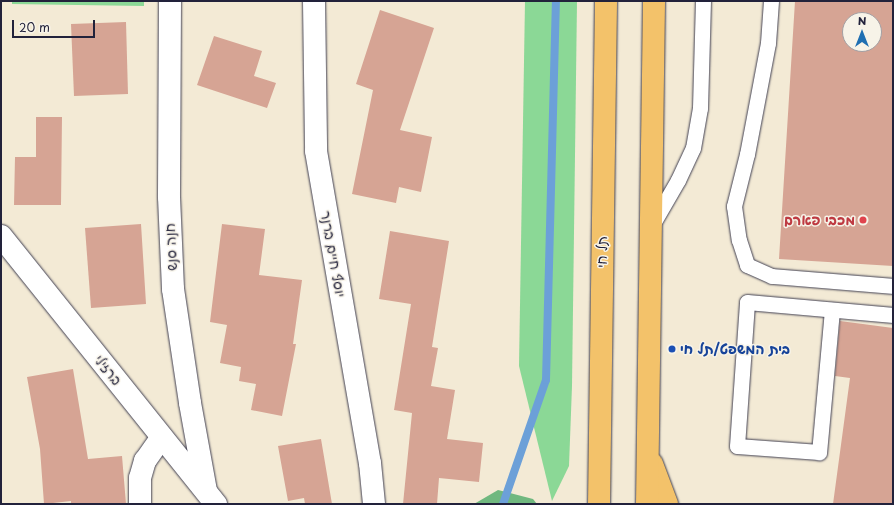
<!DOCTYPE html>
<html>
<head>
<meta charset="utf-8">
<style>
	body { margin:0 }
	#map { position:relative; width:894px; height:505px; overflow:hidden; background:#f3ead5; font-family:"Playpen Sans","Playpen Sans Hebrew",sans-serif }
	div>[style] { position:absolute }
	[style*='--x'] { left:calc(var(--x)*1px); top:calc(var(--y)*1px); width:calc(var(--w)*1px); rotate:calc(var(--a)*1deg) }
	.green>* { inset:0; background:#8bd896 }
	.forest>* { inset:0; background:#70b87f }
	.stream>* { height:8px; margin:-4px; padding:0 4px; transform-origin:4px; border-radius:4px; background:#6ca0d8 }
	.building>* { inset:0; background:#d6a494 }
	.roads { filter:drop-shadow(0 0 1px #414052) drop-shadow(0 0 1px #414052) }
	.service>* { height:15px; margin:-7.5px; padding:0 7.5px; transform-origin:7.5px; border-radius:7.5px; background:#fff }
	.minor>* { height:22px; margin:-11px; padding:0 11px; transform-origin:11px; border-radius:11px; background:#fff }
	.trunk>* { height:22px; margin:-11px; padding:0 11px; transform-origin:11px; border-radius:11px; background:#f3c26a }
	.dots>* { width:11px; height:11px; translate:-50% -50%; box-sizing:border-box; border:2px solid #f7f3e8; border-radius:50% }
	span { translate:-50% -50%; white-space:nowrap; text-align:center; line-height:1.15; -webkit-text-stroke:3px #f7f3e8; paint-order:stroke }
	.health-label { font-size:14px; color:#be3a42; font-weight:700 }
	.right { translate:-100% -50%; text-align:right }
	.street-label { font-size:14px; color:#22223b }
	.transit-label { font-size:14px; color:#164399; font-weight:700 }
	.left { translate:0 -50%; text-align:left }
	.frame { position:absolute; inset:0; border:2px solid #22223b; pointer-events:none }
	.north { position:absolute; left:842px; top:12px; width:40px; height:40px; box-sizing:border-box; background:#f7f3e8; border:1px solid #a29fa3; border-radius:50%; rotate:0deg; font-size:11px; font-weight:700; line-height:16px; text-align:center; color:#22223b }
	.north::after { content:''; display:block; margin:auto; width:14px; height:18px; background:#1f6fb2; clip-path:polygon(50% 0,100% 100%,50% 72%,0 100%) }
	.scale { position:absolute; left:12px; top:20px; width:83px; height:18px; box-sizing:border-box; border:2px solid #22223b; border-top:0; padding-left:5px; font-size:12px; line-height:14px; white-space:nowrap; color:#22223b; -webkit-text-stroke:3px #f7f3e8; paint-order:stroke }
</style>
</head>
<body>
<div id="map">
	<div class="green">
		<i style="clip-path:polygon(12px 1px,144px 1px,144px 6px,12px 4px)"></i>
		<i style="clip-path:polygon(525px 1px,577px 1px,572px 386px,569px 466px,552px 501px,519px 366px)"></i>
	</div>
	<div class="forest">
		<i style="clip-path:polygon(498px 490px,533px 499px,537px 504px,474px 504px)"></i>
	</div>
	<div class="stream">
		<i style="--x:503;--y:504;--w:131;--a:-70.9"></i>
		<i style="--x:546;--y:380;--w:379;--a:-88.5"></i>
	</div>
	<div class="building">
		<i style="clip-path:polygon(evenodd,795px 1px,893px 1px,893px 266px,779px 259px,795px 1px,850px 20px,874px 20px,874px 44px,850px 44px,850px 20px)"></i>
		<i style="clip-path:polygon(380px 10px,434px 28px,400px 130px,432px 137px,421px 192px,399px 187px,396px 203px,352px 194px,373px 90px,356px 84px)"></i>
		<i style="clip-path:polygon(126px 22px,128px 94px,74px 96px,71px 24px)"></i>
		<i style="clip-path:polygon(214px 36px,262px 51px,254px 76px,276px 83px,267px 108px,197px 85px)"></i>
		<i style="clip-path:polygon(36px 117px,62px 117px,61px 205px,14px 205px,15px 157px,36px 157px)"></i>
		<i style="clip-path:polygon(141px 224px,146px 304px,91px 308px,85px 228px)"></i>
		<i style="clip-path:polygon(222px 224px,265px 229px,259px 275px,302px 280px,293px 344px,296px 344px,282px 416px,251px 410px,256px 384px,239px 381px,241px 367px,220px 363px,227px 325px,210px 322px)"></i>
		<i style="clip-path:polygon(390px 231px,449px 241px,432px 347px,438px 348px,431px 386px,455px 390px,447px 439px,483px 443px,479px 482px,439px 478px,437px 504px,403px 504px,412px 413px,394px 410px,411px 304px,379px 299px)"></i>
		<i style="clip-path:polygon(840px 321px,893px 328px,893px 504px,833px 504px,850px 378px,835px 376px)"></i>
		<i style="clip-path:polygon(73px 369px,88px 459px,122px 456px,126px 504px,71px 504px,71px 501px,44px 504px,40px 449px,27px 377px)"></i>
		<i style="clip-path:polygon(321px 439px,332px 504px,305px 504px,304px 498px,288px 501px,278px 446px)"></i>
	</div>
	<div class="roads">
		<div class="service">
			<i style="--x:771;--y:1;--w:42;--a:94.1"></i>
			<i style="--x:768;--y:43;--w:113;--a:100.7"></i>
			<i style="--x:747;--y:154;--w:54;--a:104"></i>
			<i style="--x:734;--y:206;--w:34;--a:82"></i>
			<i style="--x:739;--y:240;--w:26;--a:72"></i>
			<i style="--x:747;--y:265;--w:27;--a:24"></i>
			<i style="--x:772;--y:276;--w:121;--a:4.7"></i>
			<i style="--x:652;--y:225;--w:52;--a:-60"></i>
			<i style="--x:678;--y:180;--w:35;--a:-65"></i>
			<i style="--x:693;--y:148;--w:41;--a:-80.1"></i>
			<i style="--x:700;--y:108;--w:107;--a:-88.4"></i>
			<i style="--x:832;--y:310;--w:143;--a:95.2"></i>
			<i style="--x:819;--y:452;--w:82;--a:-175.8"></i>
			<i style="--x:737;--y:446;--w:144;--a:-86"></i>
			<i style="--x:747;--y:302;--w:147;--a:5.1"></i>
		</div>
		<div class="minor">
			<i style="--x:170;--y:1;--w:196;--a:90.3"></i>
			<i style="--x:169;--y:197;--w:92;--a:87.5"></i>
			<i style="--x:173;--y:289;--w:115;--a:81.5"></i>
			<i style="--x:190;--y:403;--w:89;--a:79.7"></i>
			<i style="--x:314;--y:1;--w:150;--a:89.2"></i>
			<i style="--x:316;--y:151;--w:317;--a:80.2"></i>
			<i style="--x:370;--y:463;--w:41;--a:84.4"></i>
			<i style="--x:1;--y:236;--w:344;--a:51.3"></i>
			<i style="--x:140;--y:504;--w:26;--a:-90"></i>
			<i style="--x:140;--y:478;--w:18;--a:-74"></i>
			<i style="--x:145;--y:461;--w:29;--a:-55"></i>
		</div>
		<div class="trunk">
			<i style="--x:652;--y:464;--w:43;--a:69.4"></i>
			<i style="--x:599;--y:504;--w:503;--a:-89.2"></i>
			<i style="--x:647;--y:504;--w:503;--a:-89.2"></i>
		</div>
	</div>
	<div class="dots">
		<i style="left:863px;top:220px;background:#e0444e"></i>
		<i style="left:672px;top:349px;background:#1a4fb4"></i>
	</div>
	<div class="health-label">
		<span class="right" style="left:855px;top:220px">מכבי פארם</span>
	</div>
	<div class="street-label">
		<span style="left:171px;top:247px;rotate:-93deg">חנה סנש</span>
		<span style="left:602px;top:252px;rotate:-89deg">תל חי</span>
		<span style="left:333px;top:254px;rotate:80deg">יוסף חיים ברנר</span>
		<span style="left:108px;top:370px;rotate:51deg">ברזילי</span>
	</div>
	<div class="transit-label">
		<span class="left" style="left:680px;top:349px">בית המשפט/תל חי</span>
	</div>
	<div class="frame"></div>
	<div class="north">N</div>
	<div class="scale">20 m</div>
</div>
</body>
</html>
